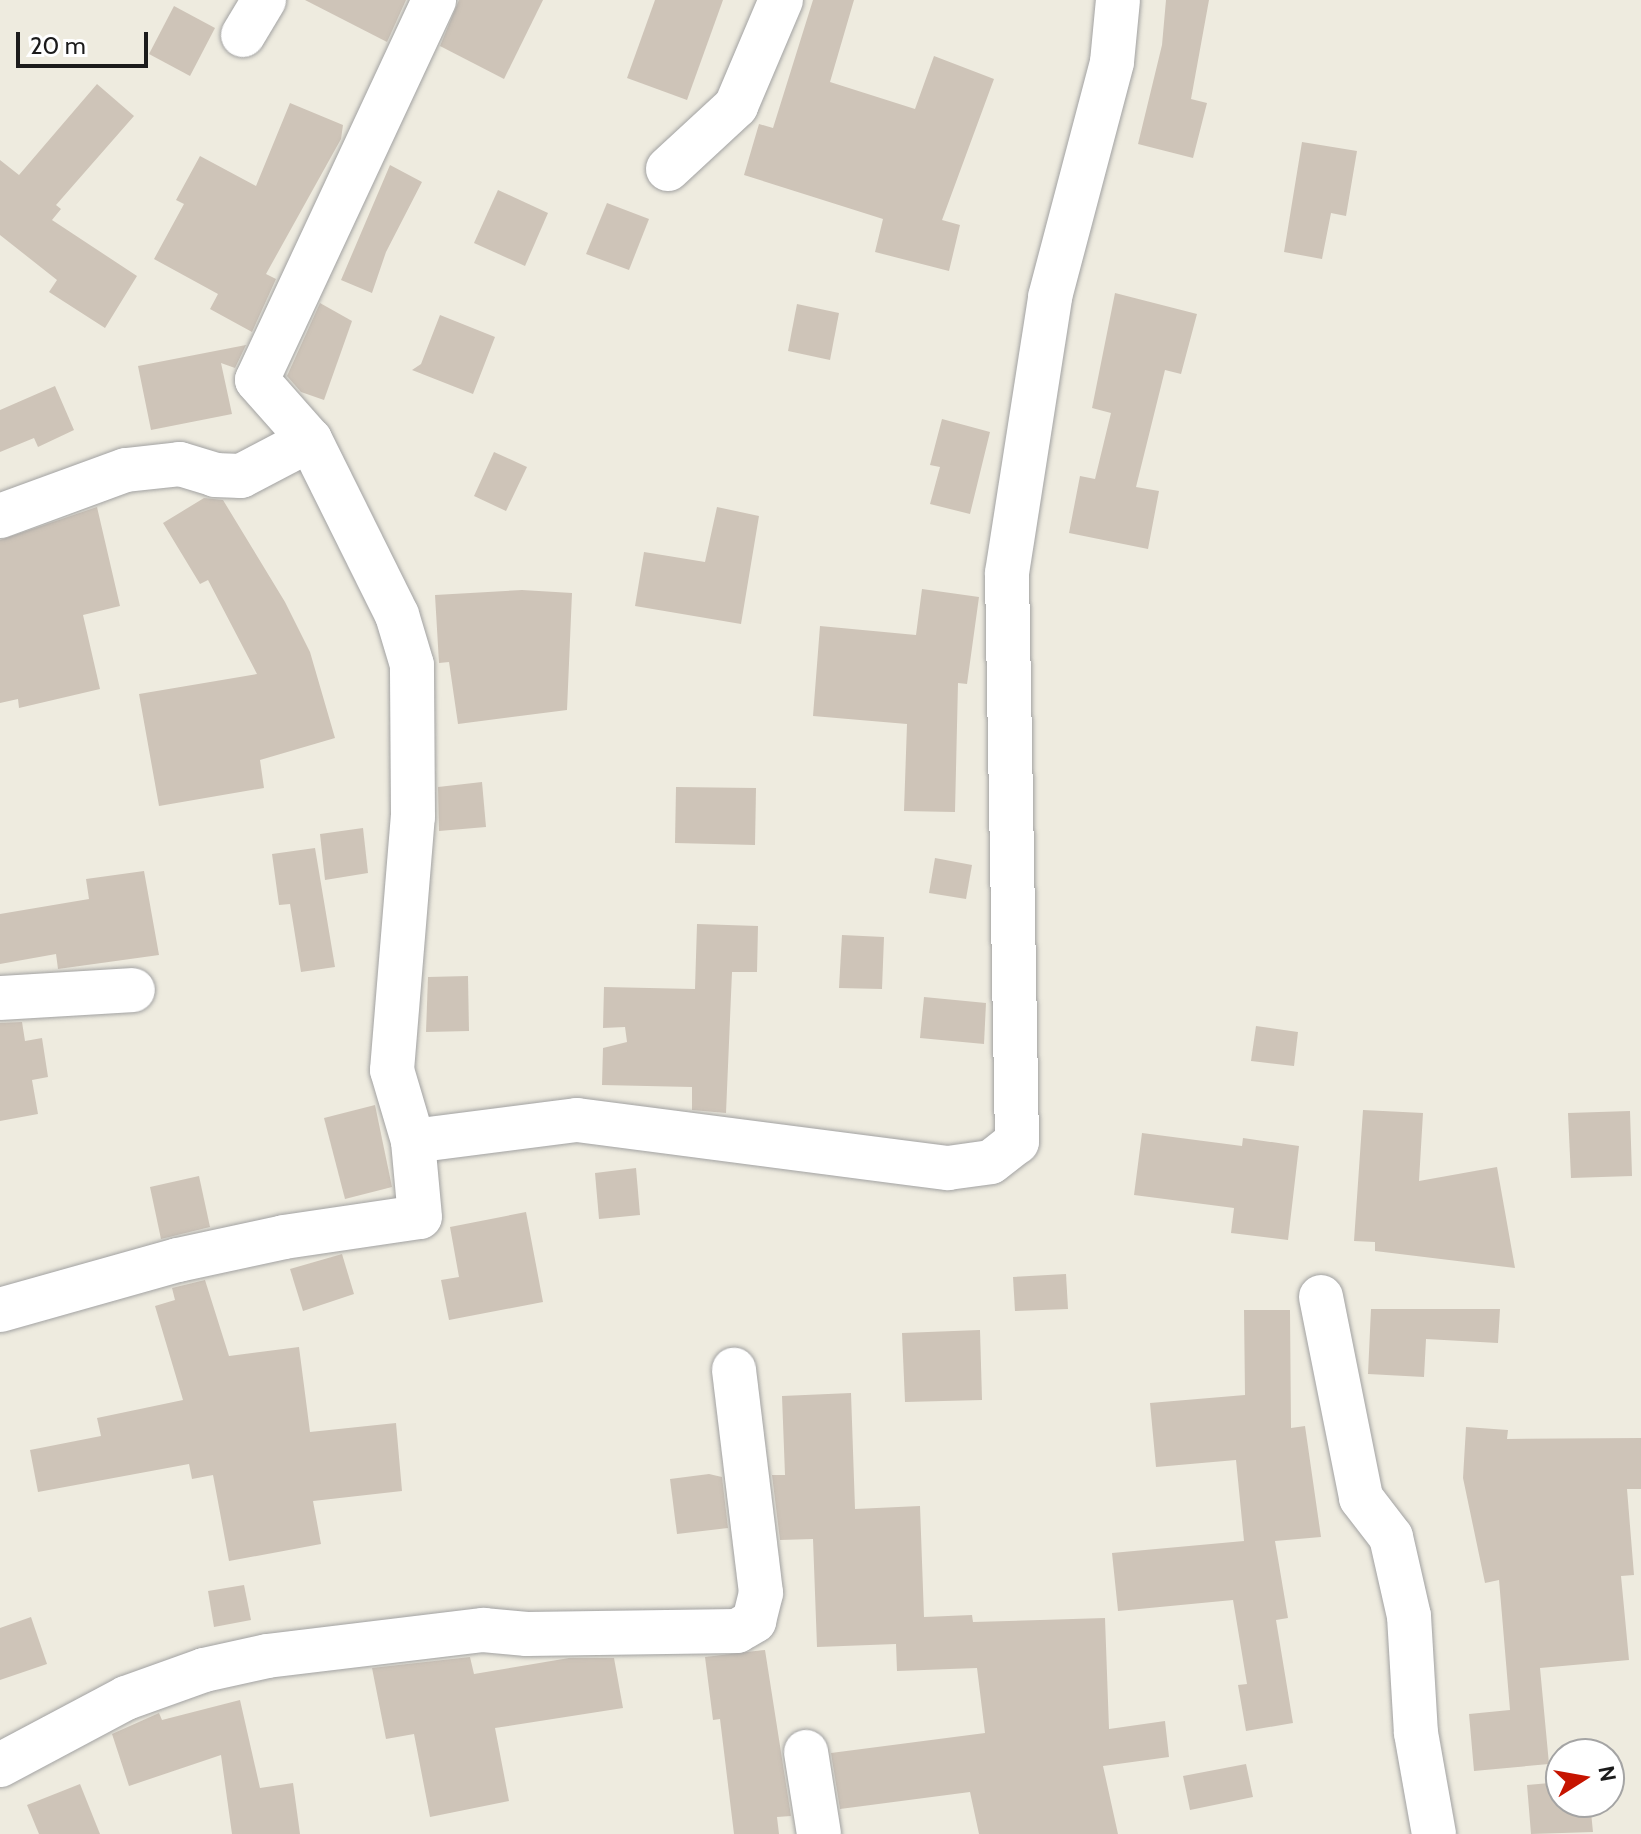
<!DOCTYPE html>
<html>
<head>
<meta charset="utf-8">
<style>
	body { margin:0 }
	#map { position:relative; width:1641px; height:1834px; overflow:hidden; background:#eeebdf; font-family:Cabin,sans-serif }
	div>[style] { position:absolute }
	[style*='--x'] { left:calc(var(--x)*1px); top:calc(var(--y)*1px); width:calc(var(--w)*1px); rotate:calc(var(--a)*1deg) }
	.building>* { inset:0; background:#cec4b8 }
	.roads { filter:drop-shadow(0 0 2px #a2a2a2) drop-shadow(0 0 2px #a2a2a2) }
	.minor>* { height:44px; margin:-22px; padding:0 22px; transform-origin:22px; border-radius:22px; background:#fff }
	span { translate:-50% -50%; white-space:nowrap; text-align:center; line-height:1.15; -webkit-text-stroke:6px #fff; paint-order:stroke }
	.north { position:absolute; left:1545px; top:1738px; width:80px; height:80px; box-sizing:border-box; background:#fff; border:2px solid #a4a4a4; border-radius:50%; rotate:79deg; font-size:22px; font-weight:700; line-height:32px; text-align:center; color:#1b1b1b }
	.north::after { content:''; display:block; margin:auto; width:28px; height:36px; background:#c61400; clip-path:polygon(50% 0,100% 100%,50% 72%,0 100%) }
	.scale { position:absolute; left:16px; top:32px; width:132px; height:36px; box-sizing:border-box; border:4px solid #1b1b1b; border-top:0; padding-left:10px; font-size:24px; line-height:28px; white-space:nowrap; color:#1b1b1b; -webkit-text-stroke:6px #fff; paint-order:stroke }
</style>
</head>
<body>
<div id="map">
	<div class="building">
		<i style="clip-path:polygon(305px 0,406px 0,387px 42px)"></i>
		<i style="clip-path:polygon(459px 0,543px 0,504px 79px,440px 46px)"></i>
		<i style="clip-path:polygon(655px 0,723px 0,687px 100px,627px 78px)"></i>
		<i style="clip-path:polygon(813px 0,854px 0,830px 82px,915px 109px,934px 56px,994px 79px,942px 220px,960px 225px,949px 271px,875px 252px,883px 219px,744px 175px,759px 124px,773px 128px)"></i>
		<i style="clip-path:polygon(1166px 0,1209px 0,1191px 99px,1207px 103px,1193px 158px,1138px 144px,1162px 45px)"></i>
		<i style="clip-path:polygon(174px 6px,215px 28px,190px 76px,149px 54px)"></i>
		<i style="clip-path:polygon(97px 84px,134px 116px,56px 205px,61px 209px,52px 220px,137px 276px,105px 328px,49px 292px,57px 280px,0 235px,0 160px,19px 175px)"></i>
		<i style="clip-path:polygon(290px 103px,343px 125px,341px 139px,266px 274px,276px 279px,252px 332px,210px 309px,218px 294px,154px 259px,184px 204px,176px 200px,200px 156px,256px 186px)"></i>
		<i style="clip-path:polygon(1302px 142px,1357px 151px,1346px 216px,1331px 213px,1322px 259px,1284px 252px)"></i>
		<i style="clip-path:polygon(390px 165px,422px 182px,386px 252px,372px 293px,341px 280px)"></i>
		<i style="clip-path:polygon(498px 190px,548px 213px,525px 266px,474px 243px)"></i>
		<i style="clip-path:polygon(607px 203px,649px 219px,629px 270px,586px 254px)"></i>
		<i style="clip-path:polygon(1115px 293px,1197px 314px,1181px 374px,1165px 370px,1136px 487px,1159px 491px,1148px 549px,1069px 533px,1080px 476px,1095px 479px,1111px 413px,1092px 408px)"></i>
		<i style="clip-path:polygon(320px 303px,352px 321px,324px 400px,301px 392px,287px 376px)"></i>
		<i style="clip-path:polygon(797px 304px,839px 313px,830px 360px,788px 351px)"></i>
		<i style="clip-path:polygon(440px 315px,495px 337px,473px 394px,412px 370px,421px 364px)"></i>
		<i style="clip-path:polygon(246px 345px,235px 368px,221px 363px,232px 414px,151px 430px,138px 366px)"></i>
		<i style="clip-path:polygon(55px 386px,74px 430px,38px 447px,34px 438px,0 452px,0 410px)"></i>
		<i style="clip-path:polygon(942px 419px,990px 432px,970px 514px,930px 504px,940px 467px,930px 465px)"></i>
		<i style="clip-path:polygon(494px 452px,527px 467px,506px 511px,474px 496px)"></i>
		<i style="clip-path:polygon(204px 498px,223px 500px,285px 602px,310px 652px,335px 738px,260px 760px,264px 788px,159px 806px,139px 694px,257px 674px,208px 580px,200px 584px,163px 523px)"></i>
		<i style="clip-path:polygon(97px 507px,120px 606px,83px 615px,100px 689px,19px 708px,18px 699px,0 703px,0 540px)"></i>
		<i style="clip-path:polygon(717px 507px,759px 516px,741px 624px,635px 606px,644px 552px,705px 562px)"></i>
		<i style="clip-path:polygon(922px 589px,979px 597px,967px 684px,958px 683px,955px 812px,904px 811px,907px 724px,813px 716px,820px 626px,916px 635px)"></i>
		<i style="clip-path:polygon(522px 590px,572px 593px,567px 710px,458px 724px,449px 662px,439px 663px,435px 595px)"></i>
		<i style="clip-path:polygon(482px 782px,486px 827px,439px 831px,438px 787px)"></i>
		<i style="clip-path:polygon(676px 787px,756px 788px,755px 845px,675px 843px)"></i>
		<i style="clip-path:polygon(363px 828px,368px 873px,325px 880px,320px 834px)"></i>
		<i style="clip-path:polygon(315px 848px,335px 967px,301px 972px,290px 904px,279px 905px,272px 854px)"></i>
		<i style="clip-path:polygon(935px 858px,972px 865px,966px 899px,929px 893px)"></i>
		<i style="clip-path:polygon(144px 871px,159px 955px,58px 969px,56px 954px,0 964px,0 914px,89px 899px,86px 879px)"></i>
		<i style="clip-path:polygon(697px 924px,758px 926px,757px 972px,732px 972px,726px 1113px,692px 1110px,692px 1087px,602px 1085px,603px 1048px,627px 1042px,625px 1027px,603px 1028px,604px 987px,695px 989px)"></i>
		<i style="clip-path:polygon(842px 935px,884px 937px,882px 989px,839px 988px)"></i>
		<i style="clip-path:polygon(468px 976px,469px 1031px,426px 1032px,428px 977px)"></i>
		<i style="clip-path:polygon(924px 997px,986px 1003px,984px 1044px,920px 1038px)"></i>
		<i style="clip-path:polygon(22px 1022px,25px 1041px,42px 1038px,48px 1077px,32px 1080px,38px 1114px,0 1121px,0 1023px)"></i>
		<i style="clip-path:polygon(1256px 1026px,1298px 1032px,1294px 1066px,1251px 1061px)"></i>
		<i style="clip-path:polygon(375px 1105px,392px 1187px,345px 1199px,324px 1118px)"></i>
		<i style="clip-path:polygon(1363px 1110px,1423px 1113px,1419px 1181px,1497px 1167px,1515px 1268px,1375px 1251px,1375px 1242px,1354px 1241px)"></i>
		<i style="clip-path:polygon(1630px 1111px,1632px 1176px,1571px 1178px,1568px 1113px)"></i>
		<i style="clip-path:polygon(1142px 1133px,1242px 1146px,1243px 1138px,1299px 1146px,1288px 1240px,1231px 1233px,1234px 1208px,1134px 1195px)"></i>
		<i style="clip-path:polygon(636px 1168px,640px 1215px,599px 1219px,595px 1173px)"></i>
		<i style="clip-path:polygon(199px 1176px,210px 1227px,161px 1239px,150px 1187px)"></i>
		<i style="clip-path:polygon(526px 1212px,543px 1302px,449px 1320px,441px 1280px,459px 1277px,450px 1227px)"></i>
		<i style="clip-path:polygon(342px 1254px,354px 1294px,303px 1311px,290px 1269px)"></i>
		<i style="clip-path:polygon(1066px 1274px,1068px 1309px,1015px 1311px,1013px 1277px)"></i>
		<i style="clip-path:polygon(205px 1280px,229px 1356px,299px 1347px,310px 1432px,396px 1423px,402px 1491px,313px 1501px,321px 1544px,229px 1561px,213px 1475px,192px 1479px,189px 1464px,38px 1492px,30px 1450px,101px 1436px,97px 1418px,183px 1400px,155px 1306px,175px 1300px,172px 1288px)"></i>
		<i style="clip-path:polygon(1371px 1309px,1500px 1309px,1498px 1343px,1426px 1339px,1424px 1377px,1368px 1374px)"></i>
		<i style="clip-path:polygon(1244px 1310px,1290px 1310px,1291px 1428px,1305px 1426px,1321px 1537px,1275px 1541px,1288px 1618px,1276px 1620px,1293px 1723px,1246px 1731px,1238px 1685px,1247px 1684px,1233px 1600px,1118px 1611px,1112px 1553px,1244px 1541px,1236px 1460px,1156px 1467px,1150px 1403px,1245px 1395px)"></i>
		<i style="clip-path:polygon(980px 1330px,982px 1400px,905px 1402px,902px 1333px)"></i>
		<i style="clip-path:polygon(851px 1393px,855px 1509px,920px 1506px,924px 1617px,972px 1615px,973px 1622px,1105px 1618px,1109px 1729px,1165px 1721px,1169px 1757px,1103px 1766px,1118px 1834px,979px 1834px,970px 1792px,840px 1809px,831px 1753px,985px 1733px,977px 1668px,897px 1671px,896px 1644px,817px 1647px,813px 1539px,780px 1540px,772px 1475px,785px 1475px,782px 1396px)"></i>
		<i style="clip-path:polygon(1466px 1427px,1508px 1430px,1507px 1439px,1641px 1438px,1641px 1489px,1627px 1489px,1634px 1575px,1621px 1576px,1629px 1660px,1540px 1668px,1549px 1764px,1474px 1771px,1469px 1714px,1510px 1710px,1499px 1580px,1485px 1583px,1463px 1478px)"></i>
		<i style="clip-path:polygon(709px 1474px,722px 1477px,728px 1528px,677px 1534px,670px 1479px)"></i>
		<i style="clip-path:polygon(244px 1585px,251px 1620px,214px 1627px,208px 1591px)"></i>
		<i style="clip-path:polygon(31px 1617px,47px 1664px,0 1680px,0 1628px)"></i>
		<i style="clip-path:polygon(765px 1650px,791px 1816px,777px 1817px,779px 1834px,734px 1834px,720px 1719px,713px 1720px,705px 1657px)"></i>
		<i style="clip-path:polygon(470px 1657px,474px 1674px,569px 1658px,614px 1658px,623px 1708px,495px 1728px,509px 1801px,430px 1817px,414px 1734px,386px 1739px,372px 1668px)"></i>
		<i style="clip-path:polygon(240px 1700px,260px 1788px,293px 1783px,300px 1834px,232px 1834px,221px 1755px,129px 1786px,112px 1734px,159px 1713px,162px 1720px)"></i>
		<i style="clip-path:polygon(1246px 1764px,1253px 1797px,1190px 1810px,1183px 1776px)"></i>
		<i style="clip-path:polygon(1561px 1782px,1561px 1802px,1590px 1802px,1593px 1832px,1531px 1834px,1527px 1785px)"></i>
		<i style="clip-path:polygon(80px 1784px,100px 1834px,39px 1834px,27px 1805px)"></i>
	</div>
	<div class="roads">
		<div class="minor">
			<i style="--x:243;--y:35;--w:41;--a:-59"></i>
			<i style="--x:668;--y:169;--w:93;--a:-42.8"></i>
			<i style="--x:736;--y:106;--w:115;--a:-67"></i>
			<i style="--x:0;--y:516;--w:134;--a:-20.1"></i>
			<i style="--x:126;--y:470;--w:54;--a:-6.3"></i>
			<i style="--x:180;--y:464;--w:37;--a:17"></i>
			<i style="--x:215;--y:475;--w:26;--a:2"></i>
			<i style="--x:241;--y:476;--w:78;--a:-27.6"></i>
			<i style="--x:0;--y:998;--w:133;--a:-3.4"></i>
			<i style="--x:413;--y:1141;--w:165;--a:-7.3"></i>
			<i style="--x:577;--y:1120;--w:374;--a:7.4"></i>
			<i style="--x:948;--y:1168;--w:43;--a:-7.9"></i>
			<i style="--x:991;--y:1162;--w:33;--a:-38"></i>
			<i style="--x:1017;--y:1142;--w:569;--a:-91.01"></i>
			<i style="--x:1007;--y:573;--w:279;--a:-81.1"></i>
			<i style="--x:1050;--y:297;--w:243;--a:-75.2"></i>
			<i style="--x:1112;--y:62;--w:62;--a:-84.5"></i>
			<i style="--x:1321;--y:1297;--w:205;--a:78.7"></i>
			<i style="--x:1361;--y:1498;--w:49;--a:52.4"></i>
			<i style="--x:1391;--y:1537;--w:81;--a:77.2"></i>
			<i style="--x:1409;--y:1616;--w:117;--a:86.6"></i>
			<i style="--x:1416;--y:1733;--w:103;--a:79.9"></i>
			<i style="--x:0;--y:1310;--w:185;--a:-15.7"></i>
			<i style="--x:178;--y:1260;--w:108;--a:-12.2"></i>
			<i style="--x:284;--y:1237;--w:137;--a:-8.4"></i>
			<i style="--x:420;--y:1217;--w:76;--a:-95.3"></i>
			<i style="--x:413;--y:1141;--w:74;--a:-106.5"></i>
			<i style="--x:392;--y:1070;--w:254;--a:-85.3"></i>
			<i style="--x:413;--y:817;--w:152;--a:-90.4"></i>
			<i style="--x:412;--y:665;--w:52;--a:-106.7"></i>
			<i style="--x:397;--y:615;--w:195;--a:-116.4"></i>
			<i style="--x:310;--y:440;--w:80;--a:-131.5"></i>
			<i style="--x:257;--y:380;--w:419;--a:-65"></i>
			<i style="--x:806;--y:1752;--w:83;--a:81"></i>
			<i style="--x:0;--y:1765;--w:143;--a:-28"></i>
			<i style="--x:126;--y:1698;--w:83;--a:-19.7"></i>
			<i style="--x:204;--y:1670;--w:65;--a:-12.5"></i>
			<i style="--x:267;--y:1656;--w:218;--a:-6.9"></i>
			<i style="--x:483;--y:1630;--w:44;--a:5.2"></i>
			<i style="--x:527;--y:1634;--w:210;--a:-0.8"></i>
			<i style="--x:737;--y:1631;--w:20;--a:-30"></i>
			<i style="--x:754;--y:1621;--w:29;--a:-76"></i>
			<i style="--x:761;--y:1593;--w:225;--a:-96.9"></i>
		</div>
	</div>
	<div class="north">N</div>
	<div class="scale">20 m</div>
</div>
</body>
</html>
